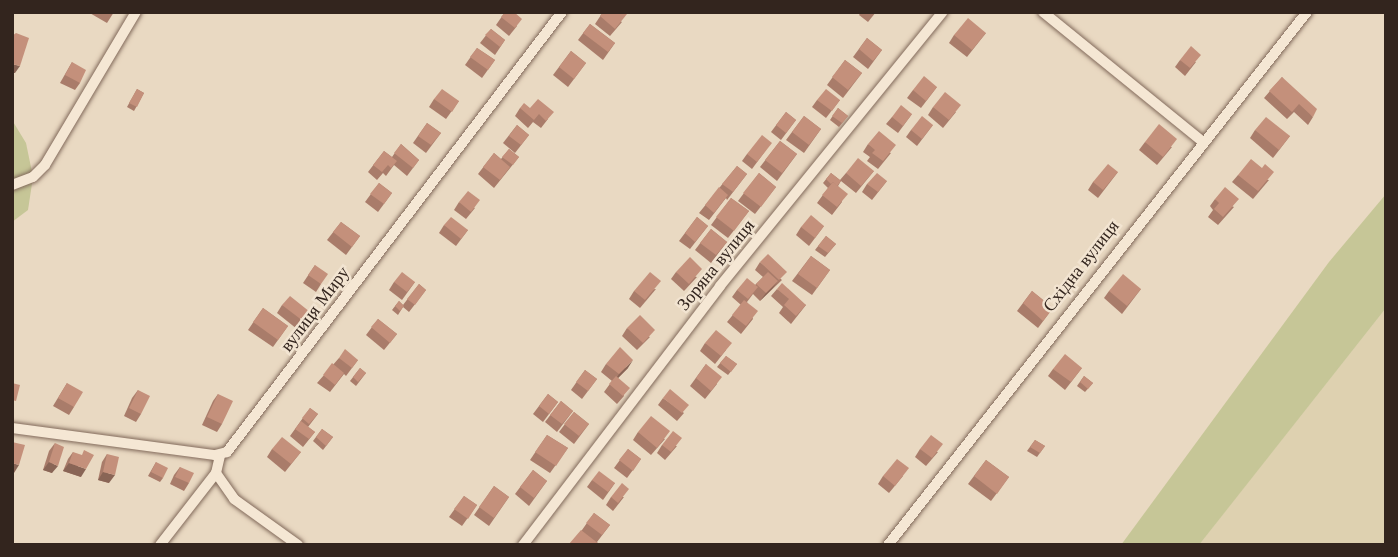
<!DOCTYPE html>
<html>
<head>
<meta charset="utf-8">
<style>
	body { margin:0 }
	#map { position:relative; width:1398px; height:557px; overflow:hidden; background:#e9d9c2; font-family:"Libre Baskerville",serif }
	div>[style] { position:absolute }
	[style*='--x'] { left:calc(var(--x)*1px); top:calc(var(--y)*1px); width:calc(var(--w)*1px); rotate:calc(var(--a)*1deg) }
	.farmland>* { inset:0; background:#ded1b0 }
	.green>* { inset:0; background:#c6c697 }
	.roads { filter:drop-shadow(0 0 2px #826a5b) drop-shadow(0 0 2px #826a5b) }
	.minor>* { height:10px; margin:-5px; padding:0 5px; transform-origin:5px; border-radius:5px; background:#f5e7d4 }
	.wall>* { inset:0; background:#a97c6a }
	.shaded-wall>* { inset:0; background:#896556 }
	.building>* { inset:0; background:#c4907b }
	span { translate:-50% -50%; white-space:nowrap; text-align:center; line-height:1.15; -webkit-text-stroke:5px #f2e4d1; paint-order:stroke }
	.street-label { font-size:18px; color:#33251e }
	.frame { position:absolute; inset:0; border:14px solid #33251e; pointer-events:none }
</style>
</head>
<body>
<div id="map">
	<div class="farmland">
		<i style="clip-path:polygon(1386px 308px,1386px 545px,1199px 545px,1223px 514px)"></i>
	</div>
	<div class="green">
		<i style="clip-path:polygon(12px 120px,26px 143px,33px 177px,28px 210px,12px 222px)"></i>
		<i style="clip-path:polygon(1386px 194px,1386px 308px,1199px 545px,1121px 545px,1329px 262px)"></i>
	</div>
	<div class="roads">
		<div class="minor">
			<i style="--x:1043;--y:12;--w:205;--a:39.1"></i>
			<i style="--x:12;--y:185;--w:22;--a:-21"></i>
			<i style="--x:33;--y:177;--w:17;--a:-45"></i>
			<i style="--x:45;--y:165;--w:178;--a:-59.3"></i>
			<i style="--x:12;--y:428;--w:205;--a:7.6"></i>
			<i style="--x:215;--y:455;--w:12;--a:-14"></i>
			<i style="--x:227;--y:452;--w:553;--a:-52.72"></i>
			<i style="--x:216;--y:473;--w:32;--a:55"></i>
			<i style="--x:234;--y:499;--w:79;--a:35.7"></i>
			<i style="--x:160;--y:545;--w:91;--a:-52.1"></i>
			<i style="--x:216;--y:473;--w:18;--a:-77"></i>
			<i style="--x:523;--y:545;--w:325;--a:-52.7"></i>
			<i style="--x:720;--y:286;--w:353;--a:-50.9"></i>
			<i style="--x:888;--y:545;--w:678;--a:-51.83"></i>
		</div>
	</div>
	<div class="wall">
		<i style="clip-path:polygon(88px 12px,114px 12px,107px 23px)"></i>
		<i style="clip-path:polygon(505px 12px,517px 26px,509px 36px,496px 25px)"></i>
		<i style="clip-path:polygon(603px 12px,622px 22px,610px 36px,595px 24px)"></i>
		<i style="clip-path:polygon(861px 12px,876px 12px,868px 22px,859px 15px)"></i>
		<i style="clip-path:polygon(590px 24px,615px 43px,603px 60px,578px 40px)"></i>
		<i style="clip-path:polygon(491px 29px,505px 40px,495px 55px,480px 43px)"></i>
		<i style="clip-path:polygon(986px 33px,967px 57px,949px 43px,954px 35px)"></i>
		<i style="clip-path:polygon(867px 38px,882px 50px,868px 69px,853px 57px)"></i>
		<i style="clip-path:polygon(477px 48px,495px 60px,482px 78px,465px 65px)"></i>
		<i style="clip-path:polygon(571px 51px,586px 63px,568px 87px,553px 75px)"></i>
		<i style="clip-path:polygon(845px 60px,862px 73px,843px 98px,827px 85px)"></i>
		<i style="clip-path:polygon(1180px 60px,1196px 62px,1185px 76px,1175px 67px)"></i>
		<i style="clip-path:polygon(72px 62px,80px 83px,75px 90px,60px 83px)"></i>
		<i style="clip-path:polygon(1282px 77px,1313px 117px,1308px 125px,1294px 112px,1287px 119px,1264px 98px)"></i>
		<i style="clip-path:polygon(937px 87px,921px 108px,907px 98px,913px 90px)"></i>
		<i style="clip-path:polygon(137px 89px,144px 93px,134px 111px,127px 107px)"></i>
		<i style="clip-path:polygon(434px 99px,459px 101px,446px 119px,429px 107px)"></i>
		<i style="clip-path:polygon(817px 100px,840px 100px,826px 118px,812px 107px)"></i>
		<i style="clip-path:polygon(933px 107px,956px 112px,943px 128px,928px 115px)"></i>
		<i style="clip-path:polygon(520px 108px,530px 108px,548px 119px,541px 128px,533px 122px,528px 128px,515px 116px)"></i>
		<i style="clip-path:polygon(838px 108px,848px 116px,839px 127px,830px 120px)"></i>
		<i style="clip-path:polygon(786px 112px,796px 120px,781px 140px,771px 132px)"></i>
		<i style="clip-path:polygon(912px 114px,898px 133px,886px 124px,892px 117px)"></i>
		<i style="clip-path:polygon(804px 116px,821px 129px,804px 153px,786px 140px)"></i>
		<i style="clip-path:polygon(427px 123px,441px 133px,426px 153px,413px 143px)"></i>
		<i style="clip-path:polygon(517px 125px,529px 135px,515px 153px,503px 143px)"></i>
		<i style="clip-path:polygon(933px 125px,917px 146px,906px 137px,911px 130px)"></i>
		<i style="clip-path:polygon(1255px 130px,1290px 136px,1273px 158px,1250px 138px)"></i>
		<i style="clip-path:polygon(780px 141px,797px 154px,777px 181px,760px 167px)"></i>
		<i style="clip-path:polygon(1145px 142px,1172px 147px,1157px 165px,1139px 150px)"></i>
		<i style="clip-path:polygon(401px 144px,419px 160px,407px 176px,394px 165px,386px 176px,383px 173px,377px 180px,368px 172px,384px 151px,392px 157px)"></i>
		<i style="clip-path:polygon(868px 144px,891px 153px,878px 169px,867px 161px,870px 157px,863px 152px)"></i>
		<i style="clip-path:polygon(509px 149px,519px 157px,494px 188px,478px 174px,494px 153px,501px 159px)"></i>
		<i style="clip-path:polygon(766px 150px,752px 169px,742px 161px,747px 154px)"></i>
		<i style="clip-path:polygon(737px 166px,747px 174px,727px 200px,726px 198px,709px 220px,699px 213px)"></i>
		<i style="clip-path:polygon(874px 171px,856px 193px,841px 181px,838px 186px,842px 202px,832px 215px,817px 203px,828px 188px,823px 183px,831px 173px,840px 180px,846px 173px)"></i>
		<i style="clip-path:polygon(1118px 172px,1098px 198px,1088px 190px,1093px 182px)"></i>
		<i style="clip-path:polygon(759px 173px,776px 187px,755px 214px,738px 201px)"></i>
		<i style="clip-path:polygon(1238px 175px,1269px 180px,1253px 199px,1232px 182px)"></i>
		<i style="clip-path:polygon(887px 181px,872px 200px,862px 192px,867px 184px)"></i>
		<i style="clip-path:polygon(379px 183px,392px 193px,378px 212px,365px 202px)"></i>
		<i style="clip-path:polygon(731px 198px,749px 211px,728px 238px,711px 225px)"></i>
		<i style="clip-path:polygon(1215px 199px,1234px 207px,1218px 225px,1208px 217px,1213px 210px,1210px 206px)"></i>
		<i style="clip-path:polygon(459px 202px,475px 208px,466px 219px,454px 210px)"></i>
		<i style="clip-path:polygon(697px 217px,708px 226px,690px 249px,679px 241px)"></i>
		<i style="clip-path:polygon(341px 222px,360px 236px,346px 255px,327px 240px)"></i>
		<i style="clip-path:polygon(444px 225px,468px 230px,456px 246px,439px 233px)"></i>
		<i style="clip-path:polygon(824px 226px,809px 246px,796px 235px,801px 227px)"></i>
		<i style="clip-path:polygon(711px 229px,727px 242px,711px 263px,695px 250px)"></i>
		<i style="clip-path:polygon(826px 236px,836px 244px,825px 257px,815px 250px)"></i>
		<i style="clip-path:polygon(811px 256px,830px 270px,812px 295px,792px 281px)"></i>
		<i style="clip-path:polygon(760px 262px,782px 280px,760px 301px,753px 294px,747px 302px,753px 319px,741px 334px,727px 322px,741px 305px,732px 297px,737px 290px,755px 285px,763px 277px,755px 270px)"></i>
		<i style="clip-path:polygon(315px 265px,321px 284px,316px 292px,303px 283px)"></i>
		<i style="clip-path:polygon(676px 272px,697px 277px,684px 291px,671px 279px)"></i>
		<i style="clip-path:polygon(394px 282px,415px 282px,402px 300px,389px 290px)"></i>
		<i style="clip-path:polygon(419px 284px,426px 290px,409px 312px,403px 307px,398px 315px,392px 310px,399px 301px,403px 305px)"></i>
		<i style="clip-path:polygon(656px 289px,640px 308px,629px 299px,634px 291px)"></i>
		<i style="clip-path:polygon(777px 289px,806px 305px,791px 324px,779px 313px,783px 307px,771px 296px)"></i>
		<i style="clip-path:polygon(1141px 289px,1122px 314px,1104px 298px,1109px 291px)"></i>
		<i style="clip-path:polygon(1032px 291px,1053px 308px,1038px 328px,1017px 311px)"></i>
		<i style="clip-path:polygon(282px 305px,310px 312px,297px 329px,277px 313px)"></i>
		<i style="clip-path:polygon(263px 308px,288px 326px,273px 347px,248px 330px)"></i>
		<i style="clip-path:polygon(378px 319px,397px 334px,384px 350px,366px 335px)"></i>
		<i style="clip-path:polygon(627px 328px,650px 337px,637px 350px,622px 336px)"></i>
		<i style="clip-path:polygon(705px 343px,726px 350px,715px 364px,700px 351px)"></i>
		<i style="clip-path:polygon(726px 356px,737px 364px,728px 375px,717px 367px)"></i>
		<i style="clip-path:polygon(339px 358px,358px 360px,346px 376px,344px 374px,330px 392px,317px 383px)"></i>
		<i style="clip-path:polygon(606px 364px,628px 368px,618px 378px,624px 396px,617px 404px,604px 392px,612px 381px,601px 372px)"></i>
		<i style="clip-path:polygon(706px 364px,717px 384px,705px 399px,690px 386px)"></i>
		<i style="clip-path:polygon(360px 368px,366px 373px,356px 386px,350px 381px)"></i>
		<i style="clip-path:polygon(1082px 368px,1065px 390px,1048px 376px,1053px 369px)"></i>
		<i style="clip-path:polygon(585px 370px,597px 379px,582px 399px,571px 390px)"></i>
		<i style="clip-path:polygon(1084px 376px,1093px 383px,1085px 392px,1077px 386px)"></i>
		<i style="clip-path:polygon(67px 383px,74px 407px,69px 415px,53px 406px)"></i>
		<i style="clip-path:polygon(138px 390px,141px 414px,136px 422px,124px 416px,132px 398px)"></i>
		<i style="clip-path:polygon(218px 394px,222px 424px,217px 432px,202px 425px,213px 401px)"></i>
		<i style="clip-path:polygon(548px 394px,558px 402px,543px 422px,533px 414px)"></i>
		<i style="clip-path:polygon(663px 398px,684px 413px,677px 421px,658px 405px)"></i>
		<i style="clip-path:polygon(561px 401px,573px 411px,557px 432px,545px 422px)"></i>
		<i style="clip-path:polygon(310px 408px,318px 414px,308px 427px,315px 432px,303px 447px,290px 436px)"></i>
		<i style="clip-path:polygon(574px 412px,589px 424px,574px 444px,559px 432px)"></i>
		<i style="clip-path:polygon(322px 429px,333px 437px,323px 450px,313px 441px)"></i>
		<i style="clip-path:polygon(638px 432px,665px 439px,651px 455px,633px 440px)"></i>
		<i style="clip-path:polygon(547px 435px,568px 448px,550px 473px,530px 460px)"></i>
		<i style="clip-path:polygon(1035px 440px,1045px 446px,1037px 457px,1027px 451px)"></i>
		<i style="clip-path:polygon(55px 443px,52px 473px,43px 470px,49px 451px)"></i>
		<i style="clip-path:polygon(662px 445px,677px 446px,665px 460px,657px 453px)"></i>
		<i style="clip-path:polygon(272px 449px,301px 452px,285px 472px,267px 457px)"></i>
		<i style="clip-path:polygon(628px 449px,641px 459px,627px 478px,614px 468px)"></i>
		<i style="clip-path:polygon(920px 449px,938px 452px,926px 466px,915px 457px)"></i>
		<i style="clip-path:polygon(73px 452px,81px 477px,63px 471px,68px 459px)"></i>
		<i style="clip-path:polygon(107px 454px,109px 483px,98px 480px,102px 462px)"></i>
		<i style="clip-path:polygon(986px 460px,1009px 477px,991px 501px,968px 484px)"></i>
		<i style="clip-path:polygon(156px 462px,163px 478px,160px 482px,148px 476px)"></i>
		<i style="clip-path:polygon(180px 467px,189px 483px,184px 491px,170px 484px,174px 475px)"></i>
		<i style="clip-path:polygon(533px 470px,547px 481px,529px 506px,515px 494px)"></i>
		<i style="clip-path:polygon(883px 476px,903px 476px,889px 493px,878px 484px)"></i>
		<i style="clip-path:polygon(592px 480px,615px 483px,603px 500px,587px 487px)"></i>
		<i style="clip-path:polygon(494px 486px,509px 497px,489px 526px,474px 515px)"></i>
		<i style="clip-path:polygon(464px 496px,477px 505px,462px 526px,449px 517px)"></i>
		<i style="clip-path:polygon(611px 497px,624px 497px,613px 511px,606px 505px)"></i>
		<i style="clip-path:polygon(594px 513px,610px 525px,597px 542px,599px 545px,569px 545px,582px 530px)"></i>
	</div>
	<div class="shaded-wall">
		<i style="clip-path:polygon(12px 64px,20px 66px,15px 73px,12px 73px)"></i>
		<i style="clip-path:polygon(778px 281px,772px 289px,760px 301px,766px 293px)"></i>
		<i style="clip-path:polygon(633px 360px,628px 368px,614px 382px,619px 374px)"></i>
		<i style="clip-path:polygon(49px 462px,58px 466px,52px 473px,43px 470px)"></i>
		<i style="clip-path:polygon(12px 463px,19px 465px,14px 473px,12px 472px)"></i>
		<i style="clip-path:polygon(69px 463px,86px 469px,81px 477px,63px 471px)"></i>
		<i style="clip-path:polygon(103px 472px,115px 475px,109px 483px,98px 480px)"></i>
	</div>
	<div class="building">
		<i style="clip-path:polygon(505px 12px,514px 12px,522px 19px,515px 28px,501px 17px)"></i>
		<i style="clip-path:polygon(603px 12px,625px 12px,627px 14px,615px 29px,600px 16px)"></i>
		<i style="clip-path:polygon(968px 18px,986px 33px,972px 50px,954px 35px)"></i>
		<i style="clip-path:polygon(590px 24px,615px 43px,608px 52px,583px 33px)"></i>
		<i style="clip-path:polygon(491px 29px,505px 40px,500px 47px,485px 35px)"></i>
		<i style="clip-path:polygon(16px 33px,29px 38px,20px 66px,12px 64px,12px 36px)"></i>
		<i style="clip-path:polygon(867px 38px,882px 50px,873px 61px,859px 49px)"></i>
		<i style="clip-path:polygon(1191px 46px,1201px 55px,1190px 68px,1180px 60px)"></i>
		<i style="clip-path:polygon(477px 48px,495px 60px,488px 70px,470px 57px)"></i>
		<i style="clip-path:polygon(571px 51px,586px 63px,574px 79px,559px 67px)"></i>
		<i style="clip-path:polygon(845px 60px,862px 73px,848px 90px,832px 77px)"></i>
		<i style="clip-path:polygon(72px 62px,86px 70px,80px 83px,65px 75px)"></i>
		<i style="clip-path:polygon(924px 76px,937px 87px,926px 101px,913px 90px)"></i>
		<i style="clip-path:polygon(1282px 77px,1317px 109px,1313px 117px,1299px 104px,1292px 112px,1269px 91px)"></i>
		<i style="clip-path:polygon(137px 89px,144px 93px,137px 107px,129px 103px)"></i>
		<i style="clip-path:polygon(442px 89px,459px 101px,452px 112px,434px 99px)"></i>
		<i style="clip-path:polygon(826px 89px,840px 100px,832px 111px,817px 100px)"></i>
		<i style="clip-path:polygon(945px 92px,961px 105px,949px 120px,933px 107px)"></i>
		<i style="clip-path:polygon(538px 99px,554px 112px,546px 121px,539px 114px,534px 120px,520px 108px,524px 103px,530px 108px)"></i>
		<i style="clip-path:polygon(901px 105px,912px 114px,903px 126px,892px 117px)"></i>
		<i style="clip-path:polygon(838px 108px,848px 116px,842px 123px,832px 116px)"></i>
		<i style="clip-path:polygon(786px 112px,796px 120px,786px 133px,776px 125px)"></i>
		<i style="clip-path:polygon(804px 116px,821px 129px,809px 145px,792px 132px)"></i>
		<i style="clip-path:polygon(922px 116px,933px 125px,922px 139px,911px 130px)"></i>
		<i style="clip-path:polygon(1266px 117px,1290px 136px,1279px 150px,1255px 130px)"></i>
		<i style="clip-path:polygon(427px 123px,441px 133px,431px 145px,418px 136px)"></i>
		<i style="clip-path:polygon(1159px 124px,1177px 139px,1163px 157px,1145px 142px)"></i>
		<i style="clip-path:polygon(517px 125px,529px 135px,521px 145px,509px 136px)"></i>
		<i style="clip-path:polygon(879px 131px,896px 145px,883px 161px,872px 153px,875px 150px,868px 144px)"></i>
		<i style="clip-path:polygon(762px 135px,772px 143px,757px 162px,747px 154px)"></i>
		<i style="clip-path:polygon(780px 141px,797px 154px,782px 173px,765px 160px)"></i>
		<i style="clip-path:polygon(401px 144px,419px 160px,413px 168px,394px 153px)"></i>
		<i style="clip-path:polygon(509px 149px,519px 157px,513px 165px,502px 157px)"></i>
		<i style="clip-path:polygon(384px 151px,397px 161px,391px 168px,388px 165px,382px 172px,373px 165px)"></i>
		<i style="clip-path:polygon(494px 153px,510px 167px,500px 180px,483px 167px)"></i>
		<i style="clip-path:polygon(858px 158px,874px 171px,861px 186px,846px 173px)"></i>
		<i style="clip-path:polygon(1251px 159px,1262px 168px,1265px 164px,1274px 172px,1258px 191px,1238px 175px)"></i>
		<i style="clip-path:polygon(1108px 164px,1118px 172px,1103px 190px,1093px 182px)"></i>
		<i style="clip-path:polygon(737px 166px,747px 174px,733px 192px,722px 184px)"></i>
		<i style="clip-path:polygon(759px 173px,776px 187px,761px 207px,743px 193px)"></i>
		<i style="clip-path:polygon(831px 173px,841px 181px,837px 186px,833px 182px,831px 184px,826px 179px)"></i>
		<i style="clip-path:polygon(877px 173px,887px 181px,878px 192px,867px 184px)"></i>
		<i style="clip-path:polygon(833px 182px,848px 194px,837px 207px,822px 195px)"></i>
		<i style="clip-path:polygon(379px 183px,392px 193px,384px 204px,370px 194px)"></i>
		<i style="clip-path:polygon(719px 187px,728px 195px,714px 213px,705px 205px)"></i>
		<i style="clip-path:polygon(1225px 187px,1239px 199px,1223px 217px,1214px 209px,1219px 203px,1215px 199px)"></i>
		<i style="clip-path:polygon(468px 191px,480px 200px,471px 212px,459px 202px)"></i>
		<i style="clip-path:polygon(731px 198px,749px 211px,734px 231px,716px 217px)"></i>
		<i style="clip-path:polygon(811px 215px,824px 226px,815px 238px,801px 227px)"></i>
		<i style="clip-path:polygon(451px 217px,468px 230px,461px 239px,444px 225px)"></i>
		<i style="clip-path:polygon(697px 217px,708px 226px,695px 242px,685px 233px)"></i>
		<i style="clip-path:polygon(341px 222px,360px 236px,352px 247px,333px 232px)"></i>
		<i style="clip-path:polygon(711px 229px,727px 242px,716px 255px,700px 243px)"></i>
		<i style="clip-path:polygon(826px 236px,836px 244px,828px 253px,818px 246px)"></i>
		<i style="clip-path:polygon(768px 254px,787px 272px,779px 280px,760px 262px)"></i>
		<i style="clip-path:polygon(811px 256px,830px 270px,817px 288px,798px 274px)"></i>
		<i style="clip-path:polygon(690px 257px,702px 269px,689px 284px,676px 272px)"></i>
		<i style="clip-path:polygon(315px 265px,328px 274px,321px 284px,308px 275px)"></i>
		<i style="clip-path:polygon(402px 272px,415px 282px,407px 292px,394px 282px)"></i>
		<i style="clip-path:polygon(650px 272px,661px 281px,645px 300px,634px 291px)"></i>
		<i style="clip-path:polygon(768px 272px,778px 281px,766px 293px,756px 284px)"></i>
		<i style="clip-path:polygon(1123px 274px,1141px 289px,1127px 306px,1109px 291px)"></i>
		<i style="clip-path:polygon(747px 278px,758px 287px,748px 299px,737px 290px)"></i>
		<i style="clip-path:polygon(782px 283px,806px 305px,796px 316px,784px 305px,789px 299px,777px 289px)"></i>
		<i style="clip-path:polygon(419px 284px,426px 290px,415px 305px,407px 299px)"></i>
		<i style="clip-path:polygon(1032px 291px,1053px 308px,1043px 321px,1023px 303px)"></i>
		<i style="clip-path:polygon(290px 296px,310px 312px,303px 321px,282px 305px)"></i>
		<i style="clip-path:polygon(744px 300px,758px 311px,746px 326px,732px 315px)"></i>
		<i style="clip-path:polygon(399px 301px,404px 306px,400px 311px,395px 306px)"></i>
		<i style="clip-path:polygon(263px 308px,288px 326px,278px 340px,253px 322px)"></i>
		<i style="clip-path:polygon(640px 315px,655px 330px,643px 343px,627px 328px)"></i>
		<i style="clip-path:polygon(378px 319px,397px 334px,390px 343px,371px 327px)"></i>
		<i style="clip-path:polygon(716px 330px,732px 343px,721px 356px,705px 343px)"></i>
		<i style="clip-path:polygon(620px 347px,633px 360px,619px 374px,606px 364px)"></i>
		<i style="clip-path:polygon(345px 349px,358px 360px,352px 368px,339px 358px)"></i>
		<i style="clip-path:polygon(1065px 354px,1082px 368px,1071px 382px,1053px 369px)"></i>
		<i style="clip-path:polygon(726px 356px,737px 364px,731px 372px,720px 363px)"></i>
		<i style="clip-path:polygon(332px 363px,344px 373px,335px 385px,323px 375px)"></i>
		<i style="clip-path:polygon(706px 364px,722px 377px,711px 391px,696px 378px)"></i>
		<i style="clip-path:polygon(360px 368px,366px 373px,358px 382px,353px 377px)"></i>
		<i style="clip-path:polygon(585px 370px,597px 379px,588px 391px,576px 382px)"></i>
		<i style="clip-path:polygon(616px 376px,630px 388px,623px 396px,609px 384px)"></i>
		<i style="clip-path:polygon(1084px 376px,1093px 383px,1088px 389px,1080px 382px)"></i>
		<i style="clip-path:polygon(12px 383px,20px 385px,16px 401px,12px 400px)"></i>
		<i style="clip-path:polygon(67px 383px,83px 392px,74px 407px,58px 398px)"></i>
		<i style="clip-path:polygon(670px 389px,689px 405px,682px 413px,663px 398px)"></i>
		<i style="clip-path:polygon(138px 390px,150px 396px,141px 414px,129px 408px)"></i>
		<i style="clip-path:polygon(218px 394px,233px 401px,222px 424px,207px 417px)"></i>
		<i style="clip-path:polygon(548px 394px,558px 402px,549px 414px,539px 406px)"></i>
		<i style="clip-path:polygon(561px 401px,573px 411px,562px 424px,550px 415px)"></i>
		<i style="clip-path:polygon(310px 408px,318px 414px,309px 424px,302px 418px)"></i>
		<i style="clip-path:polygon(574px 412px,589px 424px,579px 436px,564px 424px)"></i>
		<i style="clip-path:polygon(651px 416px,670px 431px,657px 448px,638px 432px)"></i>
		<i style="clip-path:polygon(301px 421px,315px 432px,309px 439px,295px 429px)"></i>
		<i style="clip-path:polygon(322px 429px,333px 437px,326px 446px,316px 437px)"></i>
		<i style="clip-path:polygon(673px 431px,682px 438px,671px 452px,662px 445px)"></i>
		<i style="clip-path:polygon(547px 435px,568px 448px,556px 466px,535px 452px)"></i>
		<i style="clip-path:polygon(931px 435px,943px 444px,932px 458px,920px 449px)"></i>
		<i style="clip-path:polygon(282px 437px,301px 452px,291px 464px,272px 449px)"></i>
		<i style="clip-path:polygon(1035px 440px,1045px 446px,1040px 453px,1030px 447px)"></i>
		<i style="clip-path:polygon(12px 442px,25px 445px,19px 465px,12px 463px)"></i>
		<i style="clip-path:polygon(55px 443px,64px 447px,58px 466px,49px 462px)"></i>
		<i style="clip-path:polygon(628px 449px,641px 459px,633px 471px,619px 460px)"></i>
		<i style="clip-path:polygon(84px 450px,94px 455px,86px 469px,69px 463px,73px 452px,82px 455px)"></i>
		<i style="clip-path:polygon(107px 454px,119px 457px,115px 475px,103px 472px)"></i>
		<i style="clip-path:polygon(897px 459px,909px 468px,895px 486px,883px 476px)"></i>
		<i style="clip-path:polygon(986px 460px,1009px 477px,997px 494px,974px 476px)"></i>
		<i style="clip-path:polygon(156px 462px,168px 468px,163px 478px,151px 472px)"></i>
		<i style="clip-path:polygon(180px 467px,194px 473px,189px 483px,175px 477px)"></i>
		<i style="clip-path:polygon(533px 470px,547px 481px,534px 498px,520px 487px)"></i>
		<i style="clip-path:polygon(599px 471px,615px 483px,608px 492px,592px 480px)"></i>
		<i style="clip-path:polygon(622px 483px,629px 489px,618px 503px,611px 497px)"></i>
		<i style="clip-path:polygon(494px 486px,509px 497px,494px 518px,479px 507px)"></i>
		<i style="clip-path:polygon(464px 496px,477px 505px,468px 519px,454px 509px)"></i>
		<i style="clip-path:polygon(594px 513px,610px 525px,602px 535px,586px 523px)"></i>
		<i style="clip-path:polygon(581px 530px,599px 544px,598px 545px,569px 544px)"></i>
	</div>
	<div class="street-label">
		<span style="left:716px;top:265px;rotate:-51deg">Зоряна вулиця</span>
		<span style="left:1081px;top:266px;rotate:-52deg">Східна вулиця</span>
		<span style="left:315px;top:309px;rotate:-53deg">вулиця Миру</span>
	</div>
	<div class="frame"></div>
</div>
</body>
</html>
